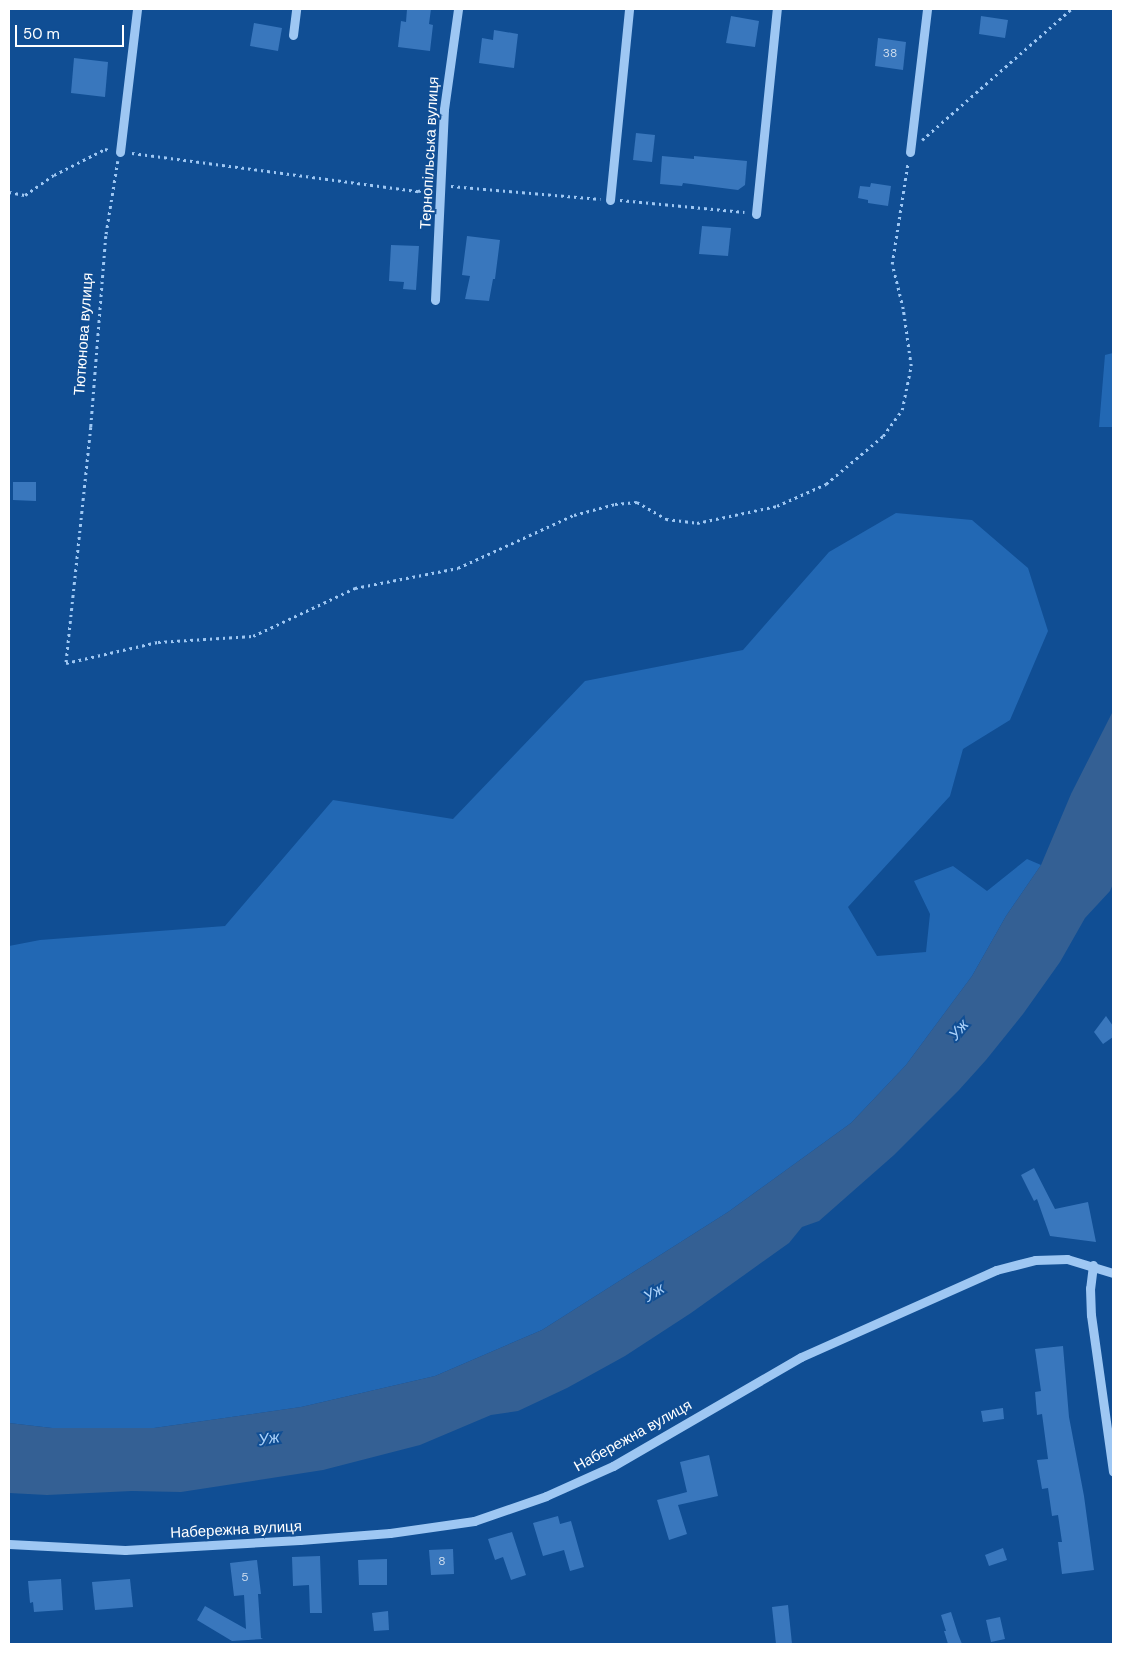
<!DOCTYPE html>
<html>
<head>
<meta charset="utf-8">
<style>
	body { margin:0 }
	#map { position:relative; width:1122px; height:1653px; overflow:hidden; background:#104e94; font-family:"DM Sans",sans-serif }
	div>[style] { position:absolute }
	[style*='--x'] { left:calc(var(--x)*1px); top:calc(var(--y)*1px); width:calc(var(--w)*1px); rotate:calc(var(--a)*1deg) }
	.green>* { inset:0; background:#2268b4 }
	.water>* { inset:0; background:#346094 }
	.building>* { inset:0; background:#3977bd }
	.path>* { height:2.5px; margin-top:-1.25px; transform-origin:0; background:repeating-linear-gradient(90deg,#9ec7f3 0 2.5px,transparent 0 6.5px) }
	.minor>* { height:9px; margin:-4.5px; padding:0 4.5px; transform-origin:4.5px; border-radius:4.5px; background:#9ec7f3 }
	span { translate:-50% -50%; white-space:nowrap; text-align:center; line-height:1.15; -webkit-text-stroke:4px #104e94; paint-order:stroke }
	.number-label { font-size:12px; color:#ceddee }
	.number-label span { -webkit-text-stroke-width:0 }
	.street-label { font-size:15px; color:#fff }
	.water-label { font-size:16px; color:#aad1fa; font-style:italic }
	.frame { position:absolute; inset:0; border:10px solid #fff; pointer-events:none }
	.scale { position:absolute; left:15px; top:25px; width:109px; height:22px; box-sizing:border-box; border:2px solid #fff; border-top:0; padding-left:6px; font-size:15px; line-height:18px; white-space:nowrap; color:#fff; -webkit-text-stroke:4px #104e94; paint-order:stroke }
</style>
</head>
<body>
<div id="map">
	<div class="green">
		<i style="clip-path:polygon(1113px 353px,1113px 427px,1099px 427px,1105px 355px)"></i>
		<i style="clip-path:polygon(896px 513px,972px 520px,1028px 568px,1048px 631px,1010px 720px,963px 749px,950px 796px,848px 907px,877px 956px,926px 952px,930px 914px,914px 881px,953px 866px,987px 891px,1027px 859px,1041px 865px,1006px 916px,972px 976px,906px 1065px,851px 1123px,728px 1212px,542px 1330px,435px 1376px,301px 1407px,154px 1428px,52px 1428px,9px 1423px,9px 946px,40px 940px,225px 926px,333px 800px,453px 819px,585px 681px,743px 650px,829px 552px)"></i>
	</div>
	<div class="water">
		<i style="clip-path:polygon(1113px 711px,1113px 884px,1110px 891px,1085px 918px,1060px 962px,1023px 1014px,986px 1060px,959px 1090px,894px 1155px,819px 1221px,802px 1227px,789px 1243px,691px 1313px,625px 1356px,567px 1388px,518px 1411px,491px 1415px,420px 1445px,323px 1470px,181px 1492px,132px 1491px,47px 1495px,9px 1493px,9px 1423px,52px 1428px,154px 1428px,301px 1407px,435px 1376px,542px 1330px,728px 1212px,851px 1123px,906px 1065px,972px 976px,1006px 916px,1041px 865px,1071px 794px)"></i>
	</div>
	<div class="building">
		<i style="clip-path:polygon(407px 9px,431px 9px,429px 24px,433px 25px,430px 51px,398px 47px,401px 21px,406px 22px)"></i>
		<i style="clip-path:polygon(731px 16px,759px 21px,755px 47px,726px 43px)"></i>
		<i style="clip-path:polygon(981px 16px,1008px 20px,1005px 38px,979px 34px)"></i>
		<i style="clip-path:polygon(254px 23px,282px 28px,278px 51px,250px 46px)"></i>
		<i style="clip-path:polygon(494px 30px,518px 34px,514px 68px,479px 63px,482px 38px,493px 40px)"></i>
		<i style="clip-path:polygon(878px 38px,906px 42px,903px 70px,875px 66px)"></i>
		<i style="clip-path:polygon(74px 58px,108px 62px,105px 97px,71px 93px)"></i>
		<i style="clip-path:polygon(636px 133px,655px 135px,652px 162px,633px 160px)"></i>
		<i style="clip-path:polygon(662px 156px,694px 159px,694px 156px,747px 161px,745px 185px,738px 190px,683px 183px,682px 186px,660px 184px)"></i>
		<i style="clip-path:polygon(871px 183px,891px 186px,888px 206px,868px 203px,868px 200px,858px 198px,860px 186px,870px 187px)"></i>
		<i style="clip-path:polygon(702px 226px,731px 228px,728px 256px,699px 254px)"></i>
		<i style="clip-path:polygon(467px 236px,500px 240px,495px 279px,493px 279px,489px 301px,465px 299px,470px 276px,462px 275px)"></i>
		<i style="clip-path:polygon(391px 245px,419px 246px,416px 290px,403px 289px,404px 282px,389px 281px)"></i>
		<i style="clip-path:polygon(13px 482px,36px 482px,36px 501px,13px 500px)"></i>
		<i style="clip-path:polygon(1106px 1016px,1113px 1026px,1113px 1037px,1103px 1044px,1094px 1032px)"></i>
		<i style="clip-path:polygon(1034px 1168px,1055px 1209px,1088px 1202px,1096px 1242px,1050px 1236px,1037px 1199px,1034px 1201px,1021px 1175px)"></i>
		<i style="clip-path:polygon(1063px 1346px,1069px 1417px,1084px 1496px,1094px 1570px,1062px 1574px,1058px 1542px,1062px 1542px,1058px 1515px,1052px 1516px,1048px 1488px,1042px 1489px,1037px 1460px,1048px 1459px,1042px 1414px,1037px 1415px,1035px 1392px,1041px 1391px,1035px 1349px)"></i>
		<i style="clip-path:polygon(1003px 1408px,1004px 1419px,983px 1422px,981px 1411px)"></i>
		<i style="clip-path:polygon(709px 1455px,718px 1496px,678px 1505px,687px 1534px,669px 1540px,657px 1500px,687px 1492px,680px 1462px)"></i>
		<i style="clip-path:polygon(558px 1516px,560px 1524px,571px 1521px,584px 1567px,570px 1571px,564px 1550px,543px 1556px,533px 1523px)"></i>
		<i style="clip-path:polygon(512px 1532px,526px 1575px,511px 1580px,503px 1557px,495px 1560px,488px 1539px)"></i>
		<i style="clip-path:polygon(1003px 1548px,1007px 1560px,989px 1566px,985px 1555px)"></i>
		<i style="clip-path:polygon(453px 1549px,454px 1574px,431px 1575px,429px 1550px)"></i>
		<i style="clip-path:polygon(320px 1556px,322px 1613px,310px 1613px,309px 1585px,293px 1586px,292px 1557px)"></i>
		<i style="clip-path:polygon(387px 1559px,387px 1585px,359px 1585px,358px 1560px)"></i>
		<i style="clip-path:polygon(257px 1560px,261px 1594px,258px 1594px,261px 1638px,263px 1639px,232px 1641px,197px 1620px,205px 1606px,246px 1629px,244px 1595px,234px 1596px,230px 1563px)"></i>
		<i style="clip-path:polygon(61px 1579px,63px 1610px,34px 1612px,33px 1602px,30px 1603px,28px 1581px)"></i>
		<i style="clip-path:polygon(130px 1579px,133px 1607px,95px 1610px,92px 1582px)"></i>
		<i style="clip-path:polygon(788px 1605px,792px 1644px,776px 1644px,772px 1607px)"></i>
		<i style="clip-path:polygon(388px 1611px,389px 1630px,374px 1631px,372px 1613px)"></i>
		<i style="clip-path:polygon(951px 1612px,958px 1634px,962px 1644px,948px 1644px,944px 1631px,946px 1631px,941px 1615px)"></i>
		<i style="clip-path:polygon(1000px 1617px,1005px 1639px,991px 1642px,986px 1620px)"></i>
	</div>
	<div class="path">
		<i style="--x:922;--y:140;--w:198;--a:-41.3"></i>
		<i style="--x:132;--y:153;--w:289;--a:7.6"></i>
		<i style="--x:418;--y:191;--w:10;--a:-11"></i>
		<i style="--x:118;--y:161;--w:76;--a:99.1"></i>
		<i style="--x:106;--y:236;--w:192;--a:94.5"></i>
		<i style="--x:91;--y:427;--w:237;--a:96"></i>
		<i style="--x:66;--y:663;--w:94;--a:-12.9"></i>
		<i style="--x:158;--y:642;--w:95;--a:-3.6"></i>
		<i style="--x:253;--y:636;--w:113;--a:-25.2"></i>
		<i style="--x:355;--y:588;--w:105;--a:-11"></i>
		<i style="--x:458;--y:568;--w:128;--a:-24.6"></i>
		<i style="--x:574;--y:515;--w:42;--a:-15"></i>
		<i style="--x:615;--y:504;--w:22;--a:-5"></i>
		<i style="--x:637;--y:502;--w:34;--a:30"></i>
		<i style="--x:666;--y:519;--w:31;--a:7"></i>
		<i style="--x:697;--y:523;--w:82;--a:-12"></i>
		<i style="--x:777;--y:506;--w:54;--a:-24.2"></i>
		<i style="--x:826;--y:484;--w:75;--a:-40.1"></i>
		<i style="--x:883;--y:436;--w:32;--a:-54"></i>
		<i style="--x:902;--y:410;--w:45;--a:-78.4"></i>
		<i style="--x:911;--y:366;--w:58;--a:-98"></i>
		<i style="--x:903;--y:309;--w:46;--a:-103.7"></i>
		<i style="--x:892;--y:264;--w:103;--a:-81.1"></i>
		<i style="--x:451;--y:186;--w:150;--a:5"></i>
		<i style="--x:9;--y:192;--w:16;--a:11"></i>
		<i style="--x:25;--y:195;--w:35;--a:-35"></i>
		<i style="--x:54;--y:175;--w:57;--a:-27"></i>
		<i style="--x:105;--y:149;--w:4;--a:14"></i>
		<i style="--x:620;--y:200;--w:125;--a:5.5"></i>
	</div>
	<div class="minor">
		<i style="--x:293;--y:35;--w:26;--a:-83"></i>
		<i style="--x:120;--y:152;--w:144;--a:-83.2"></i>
		<i style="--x:910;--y:152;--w:144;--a:-83.2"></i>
		<i style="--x:610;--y:200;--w:192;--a:-84.3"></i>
		<i style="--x:756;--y:214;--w:206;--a:-84.2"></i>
		<i style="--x:435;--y:300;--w:191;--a:-87.3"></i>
		<i style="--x:444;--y:109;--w:101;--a:-82"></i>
		<i style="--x:1093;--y:1265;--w:23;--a:97"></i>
		<i style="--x:1090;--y:1288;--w:27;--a:88"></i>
		<i style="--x:1091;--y:1315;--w:158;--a:82"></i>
		<i style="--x:9;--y:1544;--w:116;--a:3"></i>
		<i style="--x:125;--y:1550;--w:175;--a:-3.3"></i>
		<i style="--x:300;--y:1540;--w:90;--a:-4.4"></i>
		<i style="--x:390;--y:1533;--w:85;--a:-8.1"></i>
		<i style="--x:474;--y:1521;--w:76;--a:-19.1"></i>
		<i style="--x:546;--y:1496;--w:73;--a:-24.1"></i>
		<i style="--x:613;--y:1466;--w:217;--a:-30.1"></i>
		<i style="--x:801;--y:1357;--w:214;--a:-24"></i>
		<i style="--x:996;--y:1270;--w:40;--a:-14.4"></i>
		<i style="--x:1035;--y:1260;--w:32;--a:-2"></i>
		<i style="--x:1067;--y:1259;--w:48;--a:16.9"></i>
	</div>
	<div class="number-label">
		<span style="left:890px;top:54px">38</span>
		<span style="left:442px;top:1562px">8</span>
		<span style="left:245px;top:1578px">5</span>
	</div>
	<div class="street-label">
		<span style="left:430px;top:153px;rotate:-87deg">Тернопільська вулиця</span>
		<span style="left:84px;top:334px;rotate:-86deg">Тютюнова вулиця</span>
		<span style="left:633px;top:1436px;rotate:-29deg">Набережна вулиця</span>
		<span style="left:236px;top:1530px;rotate:-3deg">Набережна вулиця</span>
	</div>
	<div class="water-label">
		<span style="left:959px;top:1030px;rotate:-50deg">Уж</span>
		<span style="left:654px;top:1293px;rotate:-31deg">Уж</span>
		<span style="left:269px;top:1439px;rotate:-9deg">Уж</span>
	</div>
	<div class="frame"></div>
	<div class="scale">50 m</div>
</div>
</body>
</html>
